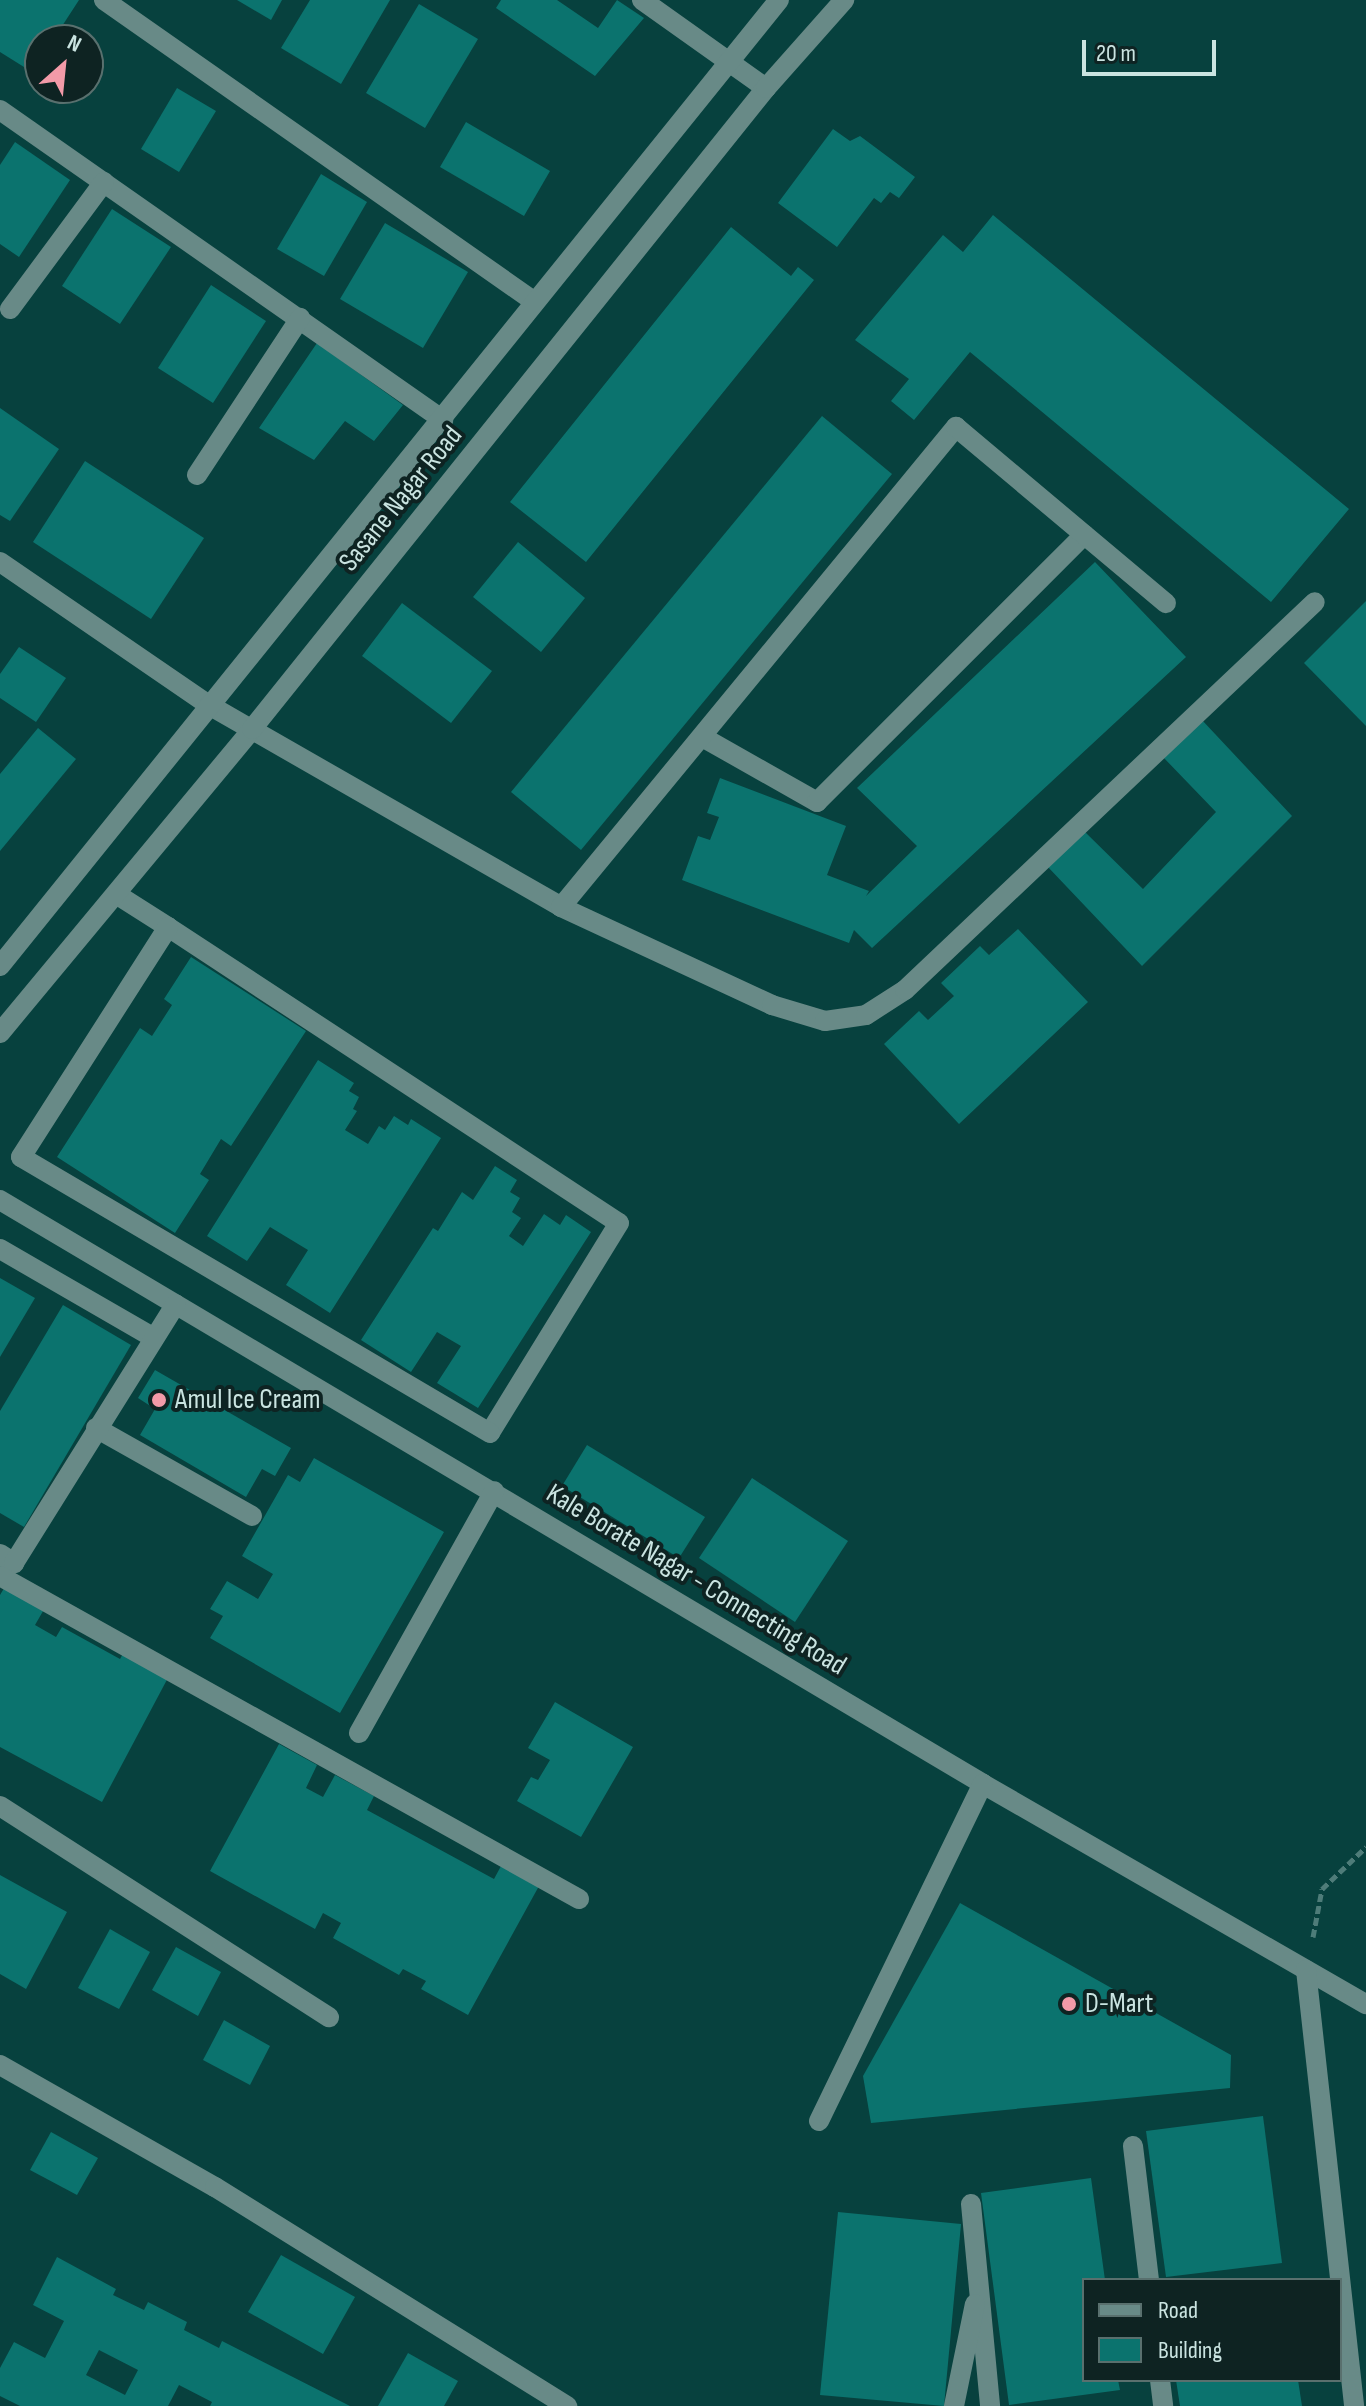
<!DOCTYPE html>
<html>
<head>
<meta charset="utf-8">
<style>
	body { margin:0 }
	#map { position:relative; width:1366px; height:2406px; overflow:hidden; background:#07413e; font-family:"Sofia Sans Condensed",sans-serif }
	div>[style] { position:absolute }
	[style*='--x'] { left:calc(var(--x)*1px); top:calc(var(--y)*1px); width:calc(var(--w)*1px); rotate:calc(var(--a)*1deg) }
	.building>* { inset:0; background:#0b736e }
	.path>* { height:5px; margin-top:-2.5px; transform-origin:0; background:repeating-linear-gradient(90deg,#4e7c79 0 8px,transparent 0 12px) }
	.minor>* { height:20px; margin:-10px; padding:0 10px; transform-origin:10px; border-radius:10px; background:#688a87 }
	.dots>* { width:22px; height:22px; translate:-50% -50%; box-sizing:border-box; border:4px solid #0e2322; border-radius:50% }
	span { translate:-50% -50%; white-space:nowrap; text-align:center; line-height:1.15; -webkit-text-stroke:8px #0e2322; paint-order:stroke }
	.street-label { font-size:28px; color:#cae4e1 }
	.poi-label { font-size:28px; color:#cae4e1 }
	.left { translate:0 -50%; text-align:left }
	.legend { position:absolute; left:1082px; top:2278px; width:260px; height:104px; box-sizing:border-box; background:#0e2322; border:2px solid #59706e; margin:0; padding:10px 14px; list-style:none; font-size:24px; color:#cae4e1 }
	.legend li { display:flex; align-items:center; gap:16px; height:40px }
	.legend b { width:40px; border:2px solid #59706e }
	.north { position:absolute; left:24px; top:24px; width:80px; height:80px; box-sizing:border-box; background:#0e2322; border:2px solid #59706e; border-radius:50%; rotate:27deg; font-size:22px; font-weight:700; line-height:32px; text-align:center; color:#cae4e1 }
	.north::after { content:''; display:block; margin:auto; width:28px; height:36px; background:#f39aa8; clip-path:polygon(50% 0,100% 100%,50% 72%,0 100%) }
	.scale { position:absolute; left:1082px; top:40px; width:134px; height:36px; box-sizing:border-box; border:4px solid #cae4e1; border-top:0; padding-left:10px; font-size:24px; line-height:28px; white-space:nowrap; color:#cae4e1; -webkit-text-stroke:6px #0e2322; paint-order:stroke }
</style>
</head>
<body>
<div id="map">
	<div class="building">
		<i style="clip-path:polygon(0 0,79px 0,53px 40px,40px 40px,40px 61px,32px 72px,0 52px)"></i>
		<i style="clip-path:polygon(237px 0,282px 0,271px 20px)"></i>
		<i style="clip-path:polygon(310px 0,390px 0,341px 84px,281px 48px)"></i>
		<i style="clip-path:polygon(501px 0,557px 0,598px 28px,617px 0,644px 18px,595px 76px,496px 8px)"></i>
		<i style="clip-path:polygon(419px 4px,478px 39px,425px 128px,366px 93px)"></i>
		<i style="clip-path:polygon(177px 88px,216px 111px,179px 172px,141px 149px)"></i>
		<i style="clip-path:polygon(466px 122px,550px 171px,524px 216px,440px 167px)"></i>
		<i style="clip-path:polygon(833px 129px,850px 141px,860px 136px,915px 177px,899px 198px,890px 192px,881px 203px,874px 198px,837px 247px,778px 203px)"></i>
		<i style="clip-path:polygon(15px 142px,70px 180px,19px 257px,0 244px,0 165px)"></i>
		<i style="clip-path:polygon(321px 174px,367px 202px,324px 276px,277px 249px)"></i>
		<i style="clip-path:polygon(112px 209px,171px 247px,120px 324px,62px 286px)"></i>
		<i style="clip-path:polygon(993px 215px,1349px 509px,1271px 602px,970px 352px,914px 420px,891px 401px,909px 379px,855px 340px,943px 235px,963px 252px)"></i>
		<i style="clip-path:polygon(385px 223px,468px 272px,423px 348px,340px 299px)"></i>
		<i style="clip-path:polygon(731px 227px,791px 276px,798px 267px,814px 280px,586px 562px,510px 502px)"></i>
		<i style="clip-path:polygon(211px 285px,266px 321px,213px 403px,158px 368px)"></i>
		<i style="clip-path:polygon(317px 343px,403px 405px,374px 441px,345px 421px,314px 460px,259px 428px)"></i>
		<i style="clip-path:polygon(0 408px,59px 449px,10px 521px,0 515px)"></i>
		<i style="clip-path:polygon(822px 416px,892px 474px,581px 850px,511px 792px)"></i>
		<i style="clip-path:polygon(85px 461px,204px 538px,151px 619px,33px 542px)"></i>
		<i style="clip-path:polygon(518px 542px,585px 598px,541px 652px,473px 597px)"></i>
		<i style="clip-path:polygon(1095px 562px,1186px 657px,872px 948px,854px 930px,849px 943px,682px 880px,698px 836px,710px 840px,719px 817px,707px 813px,720px 778px,846px 826px,827px 875px,869px 891px,866px 896px,917px 846px,857px 788px)"></i>
		<i style="clip-path:polygon(1366px 601px,1366px 726px,1304px 663px)"></i>
		<i style="clip-path:polygon(402px 603px,492px 671px,451px 723px,362px 656px)"></i>
		<i style="clip-path:polygon(19px 647px,66px 678px,36px 722px,0 698px,0 674px)"></i>
		<i style="clip-path:polygon(1201px 719px,1292px 816px,1142px 966px,1047px 866px,1084px 831px,1143px 889px,1216px 812px,1163px 757px)"></i>
		<i style="clip-path:polygon(38px 728px,76px 759px,0 851px,0 774px)"></i>
		<i style="clip-path:polygon(1018px 929px,1088px 1002px,959px 1124px,884px 1044px,919px 1011px,928px 1020px,954px 996px,941px 983px,980px 946px,989px 955px)"></i>
		<i style="clip-path:polygon(191px 957px,306px 1031px,231px 1146px,221px 1139px,200px 1174px,209px 1180px,175px 1233px,57px 1157px,140px 1028px,152px 1036px,172px 1005px,164px 999px)"></i>
		<i style="clip-path:polygon(318px 1060px,354px 1083px,349px 1091px,359px 1097px,353px 1109px,357px 1111px,345px 1130px,368px 1144px,379px 1126px,385px 1130px,394px 1116px,408px 1125px,411px 1119px,441px 1138px,330px 1313px,286px 1285px,308px 1250px,270px 1227px,247px 1261px,207px 1236px)"></i>
		<i style="clip-path:polygon(495px 1166px,517px 1180px,510px 1192px,520px 1198px,512px 1212px,521px 1218px,509px 1236px,523px 1246px,544px 1214px,560px 1225px,566px 1215px,591px 1232px,478px 1408px,437px 1383px,461px 1346px,437px 1332px,411px 1372px,361px 1340px,433px 1228px,438px 1231px,462px 1192px,473px 1200px)"></i>
		<i style="clip-path:polygon(0 1278px,35px 1298px,0 1357px)"></i>
		<i style="clip-path:polygon(63px 1305px,131px 1345px,24px 1527px,0 1513px,0 1411px)"></i>
		<i style="clip-path:polygon(155px 1370px,291px 1448px,275px 1476px,262px 1469px,246px 1497px,140px 1435px,155px 1409px,138px 1398px)"></i>
		<i style="clip-path:polygon(587px 1445px,705px 1517px,679px 1558px,562px 1486px)"></i>
		<i style="clip-path:polygon(314px 1458px,444px 1532px,340px 1713px,210px 1638px,223px 1616px,210px 1609px,227px 1581px,258px 1599px,273px 1574px,242px 1556px,288px 1475px,300px 1482px)"></i>
		<i style="clip-path:polygon(752px 1478px,848px 1541px,795px 1622px,699px 1558px)"></i>
		<i style="clip-path:polygon(6px 1585px,46px 1606px,35px 1625px,56px 1637px,62px 1627px,120px 1659px,125px 1650px,170px 1674px,102px 1802px,0 1747px,0 1595px)"></i>
		<i style="clip-path:polygon(555px 1702px,633px 1747px,581px 1837px,517px 1801px,531px 1777px,538px 1780px,550px 1760px,528px 1748px)"></i>
		<i style="clip-path:polygon(279px 1744px,317px 1765px,306px 1788px,323px 1797px,335px 1775px,374px 1796px,367px 1810px,494px 1879px,501px 1866px,539px 1886px,468px 2015px,421px 1989px,426px 1981px,403px 1969px,399px 1975px,333px 1938px,341px 1923px,323px 1913px,315px 1929px,210px 1871px)"></i>
		<i style="clip-path:polygon(0 1875px,67px 1912px,26px 1989px,0 1974px)"></i>
		<i style="clip-path:polygon(960px 1903px,1231px 2055px,1230px 2088px,871px 2123px,863px 2076px)"></i>
		<i style="clip-path:polygon(110px 1929px,150px 1952px,119px 2009px,78px 1988px)"></i>
		<i style="clip-path:polygon(176px 1947px,221px 1972px,198px 2016px,152px 1990px)"></i>
		<i style="clip-path:polygon(224px 2020px,270px 2046px,250px 2085px,203px 2060px)"></i>
		<i style="clip-path:polygon(1263px 2116px,1282px 2263px,1166px 2277px,1146px 2131px)"></i>
		<i style="clip-path:polygon(51px 2132px,98px 2158px,77px 2195px,30px 2170px)"></i>
		<i style="clip-path:polygon(1091px 2178px,1105px 2280px,1084px 2280px,1084px 2380px,1118px 2380px,1120px 2390px,1009px 2405px,981px 2193px)"></i>
		<i style="clip-path:polygon(838px 2212px,961px 2224px,944px 2406px,820px 2395px)"></i>
		<i style="clip-path:polygon(281px 2255px,355px 2297px,323px 2354px,248px 2312px)"></i>
		<i style="clip-path:polygon(evenodd,57px 2257px,116px 2289px,113px 2295px,144px 2310px,148px 2302px,187px 2322px,184px 2330px,219px 2348px,222px 2341px,350px 2406px,210px 2406px,212px 2402px,179px 2385px,168px 2406px,20px 2406px,0 2396px,0 2368px,14px 2342px,45px 2358px,64px 2321px,33px 2305px,57px 2257px,99px 2350px,138px 2370px,125px 2395px,86px 2375px,99px 2350px)"></i>
		<i style="clip-path:polygon(408px 2353px,458px 2381px,444px 2406px,378px 2406px)"></i>
		<i style="clip-path:polygon(1176px 2380px,1298px 2380px,1302px 2406px,1180px 2406px)"></i>
	</div>
	<div class="path">
		<i style="--x:1313;--y:1937;--w:49;--a:-79.4"></i>
		<i style="--x:1322;--y:1889;--w:61;--a:-43.7"></i>
	</div>
	<div class="minor">
		<i style="--x:104;--y:0;--w:526;--a:35.02"></i>
		<i style="--x:642;--y:0;--w:152;--a:35.4"></i>
		<i style="--x:0;--y:110;--w:541;--a:34.98"></i>
		<i style="--x:10;--y:309;--w:158;--a:-53.5"></i>
		<i style="--x:197;--y:475;--w:188;--a:-56.7"></i>
		<i style="--x:0;--y:562;--w:253;--a:34.4"></i>
		<i style="--x:209;--y:705;--w:406;--a:29.8"></i>
		<i style="--x:561;--y:907;--w:233;--a:24.9"></i>
		<i style="--x:772;--y:1005;--w:55;--a:16.8"></i>
		<i style="--x:825;--y:1021;--w:41;--a:-8.3"></i>
		<i style="--x:866;--y:1015;--w:46;--a:-32.7"></i>
		<i style="--x:905;--y:990;--w:564;--a:-43.42"></i>
		<i style="--x:704;--y:738;--w:130;--a:29.5"></i>
		<i style="--x:817;--y:802;--w:378;--a:-45"></i>
		<i style="--x:116;--y:894;--w:62;--a:32.4"></i>
		<i style="--x:168;--y:927;--w:539;--a:33.28"></i>
		<i style="--x:619;--y:1223;--w:246;--a:121.6"></i>
		<i style="--x:490;--y:1433;--w:544;--a:-149.52"></i>
		<i style="--x:21;--y:1157;--w:273;--a:-57.4"></i>
		<i style="--x:561;--y:907;--w:622;--a:-50.55"></i>
		<i style="--x:956;--y:427;--w:274;--a:40"></i>
		<i style="--x:0;--y:966;--w:1241;--a:-51.12"></i>
		<i style="--x:0;--y:1033;--w:395;--a:-50.3"></i>
		<i style="--x:252;--y:729;--w:822;--a:-51.27"></i>
		<i style="--x:766;--y:88;--w:118;--a:-48.4"></i>
		<i style="--x:0;--y:1200;--w:1143;--a:30.71"></i>
		<i style="--x:983;--y:1784;--w:442;--a:29.9"></i>
		<i style="--x:0;--y:1249;--w:178;--a:30"></i>
		<i style="--x:96;--y:1428;--w:179;--a:29.4"></i>
		<i style="--x:0;--y:1554;--w:17;--a:33"></i>
		<i style="--x:14;--y:1563;--w:305;--a:-58"></i>
		<i style="--x:0;--y:1576;--w:663;--a:29.16"></i>
		<i style="--x:359;--y:1733;--w:277;--a:-60.8"></i>
		<i style="--x:0;--y:1806;--w:391;--a:32.7"></i>
		<i style="--x:1306;--y:1970;--w:439;--a:83.7"></i>
		<i style="--x:0;--y:2065;--w:247;--a:29.6"></i>
		<i style="--x:215;--y:2187;--w:415;--a:31.9"></i>
		<i style="--x:819;--y:2121;--w:375;--a:-64.1"></i>
		<i style="--x:1133;--y:2146;--w:135;--a:83.2"></i>
		<i style="--x:971;--y:2204;--w:203;--a:84.6"></i>
		<i style="--x:1160;--y:2380;--w:26;--a:83"></i>
		<i style="--x:954;--y:2406;--w:104;--a:-78.4"></i>
	</div>
	<div class="dots">
		<i style="left:159px;top:1400px;background:#f39aa8"></i>
		<i style="left:1069px;top:2004px;background:#f39aa8"></i>
	</div>
	<div class="street-label">
		<span style="left:401px;top:499px;rotate:-51deg">Sasane Nagar Road</span>
		<span style="left:696px;top:1580px;rotate:31deg">Kale Borate Nagar - Connecting Road</span>
	</div>
	<div class="poi-label">
		<span class="left" style="left:175px;top:1400px">Amul Ice Cream</span>
		<span class="left" style="left:1085px;top:2004px">D-Mart</span>
	</div>
	<ul class="legend">
	<li><b style="height:10px;background:#688a87"></b>Road</li>
	<li><b style="height:22px;background:#0b736e"></b>Building</li>
	</ul>
	<div class="north">N</div>
	<div class="scale">20 m</div>
</div>
</body>
</html>
